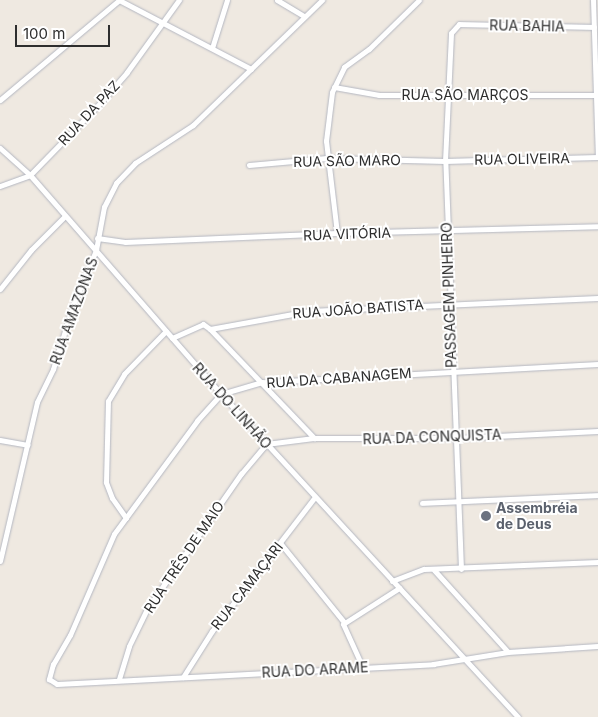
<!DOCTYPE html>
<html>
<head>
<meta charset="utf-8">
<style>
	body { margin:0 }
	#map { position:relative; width:598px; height:717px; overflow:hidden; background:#efe9e1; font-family:Inter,sans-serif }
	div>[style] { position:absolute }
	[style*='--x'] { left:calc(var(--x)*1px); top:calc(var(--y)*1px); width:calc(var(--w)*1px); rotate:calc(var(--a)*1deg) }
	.roads { filter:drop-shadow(0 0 1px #b4b7c1) drop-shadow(0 0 1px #b4b7c1) }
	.minor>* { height:5px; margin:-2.5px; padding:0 2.5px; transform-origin:2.5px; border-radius:2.5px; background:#fff }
	.dots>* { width:14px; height:14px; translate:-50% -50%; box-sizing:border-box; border:2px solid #fff; border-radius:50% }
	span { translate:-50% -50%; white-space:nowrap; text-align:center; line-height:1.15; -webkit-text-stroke:4px #fff; paint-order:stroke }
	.street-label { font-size:14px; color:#2e2e2e }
	.worship-label { font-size:14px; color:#5b616d; font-weight:700 }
	.left { translate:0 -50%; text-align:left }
	.scale { position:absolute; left:15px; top:25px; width:95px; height:22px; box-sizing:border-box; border:2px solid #2e2e2e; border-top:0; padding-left:6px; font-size:15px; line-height:18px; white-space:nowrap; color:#2e2e2e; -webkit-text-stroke:4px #fff; paint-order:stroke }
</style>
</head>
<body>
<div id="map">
	<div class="roads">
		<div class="minor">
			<i style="--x:119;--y:0;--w:149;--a:27.6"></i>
			<i style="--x:277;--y:0;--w:31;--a:31"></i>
			<i style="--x:593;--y:0;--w:157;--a:88.2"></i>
			<i style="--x:212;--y:48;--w:50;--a:-72.6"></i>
			<i style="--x:334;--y:87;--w:46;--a:10.1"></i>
			<i style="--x:379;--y:95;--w:217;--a:0"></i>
			<i style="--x:0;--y:100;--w:155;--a:-40"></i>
			<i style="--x:0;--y:148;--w:40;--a:42"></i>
			<i style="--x:30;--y:175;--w:291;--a:48.9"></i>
			<i style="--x:221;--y:394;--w:439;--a:47.4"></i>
			<i style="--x:249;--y:165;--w:78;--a:-5.1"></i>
			<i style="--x:327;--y:158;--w:118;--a:1.5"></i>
			<i style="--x:445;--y:161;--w:153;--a:-1.5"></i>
			<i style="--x:0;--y:186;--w:32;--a:-20"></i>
			<i style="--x:30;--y:175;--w:103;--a:-45.8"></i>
			<i style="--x:102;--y:101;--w:38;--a:-49"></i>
			<i style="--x:127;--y:72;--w:89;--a:-54.2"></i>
			<i style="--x:337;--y:233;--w:93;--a:-96.8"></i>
			<i style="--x:326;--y:141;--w:49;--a:-83"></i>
			<i style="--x:332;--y:92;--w:28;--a:-64"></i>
			<i style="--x:344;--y:67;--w:31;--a:-36"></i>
			<i style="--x:369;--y:49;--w:70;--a:-44.4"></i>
			<i style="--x:97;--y:238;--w:28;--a:8"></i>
			<i style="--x:125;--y:242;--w:212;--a:-2.4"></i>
			<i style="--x:337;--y:233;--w:261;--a:-1.5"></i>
			<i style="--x:0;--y:289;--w:50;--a:-51.5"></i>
			<i style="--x:31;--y:250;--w:48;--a:-45"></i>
			<i style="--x:210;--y:329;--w:101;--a:-10.3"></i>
			<i style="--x:309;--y:311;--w:289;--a:-2.6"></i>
			<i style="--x:172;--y:338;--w:34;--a:-24"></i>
			<i style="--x:203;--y:324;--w:9;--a:36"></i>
			<i style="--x:210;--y:329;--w:151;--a:46.3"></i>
			<i style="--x:598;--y:364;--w:336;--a:176.9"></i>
			<i style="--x:262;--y:382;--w:43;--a:163.7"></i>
			<i style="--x:221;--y:394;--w:36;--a:132"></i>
			<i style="--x:197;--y:421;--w:140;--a:126.3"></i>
			<i style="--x:114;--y:534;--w:110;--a:113.5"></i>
			<i style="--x:70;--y:635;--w:34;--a:120"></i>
			<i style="--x:53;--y:664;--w:16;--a:105"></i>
			<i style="--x:49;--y:679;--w:9;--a:32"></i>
			<i style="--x:57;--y:684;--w:377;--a:-3"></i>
			<i style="--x:433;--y:664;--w:76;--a:-9.1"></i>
			<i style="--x:508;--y:652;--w:90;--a:-3.8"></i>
			<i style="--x:0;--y:440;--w:28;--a:10"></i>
			<i style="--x:422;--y:503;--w:176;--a:-2.6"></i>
			<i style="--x:126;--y:518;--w:24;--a:-125"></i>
			<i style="--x:112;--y:498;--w:17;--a:-111"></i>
			<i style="--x:106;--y:482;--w:81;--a:-88.6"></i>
			<i style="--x:108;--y:401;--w:31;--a:-59"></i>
			<i style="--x:124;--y:374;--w:60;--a:-45.7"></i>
			<i style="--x:281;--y:544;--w:100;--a:51.1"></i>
			<i style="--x:0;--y:561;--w:163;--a:-76.9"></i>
			<i style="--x:37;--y:402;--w:37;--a:-64"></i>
			<i style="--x:53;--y:369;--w:67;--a:-72.6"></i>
			<i style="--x:73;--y:305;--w:60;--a:-67.3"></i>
			<i style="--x:96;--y:250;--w:44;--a:-79.5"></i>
			<i style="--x:104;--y:207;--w:27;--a:-63"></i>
			<i style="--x:116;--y:183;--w:28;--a:-46"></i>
			<i style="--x:135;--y:163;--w:69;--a:-33.2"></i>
			<i style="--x:193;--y:125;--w:180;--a:-44.1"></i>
			<i style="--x:461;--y:569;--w:408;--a:-92.2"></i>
			<i style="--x:445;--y:161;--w:128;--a:-87.3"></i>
			<i style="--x:451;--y:33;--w:12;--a:-48"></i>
			<i style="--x:459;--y:24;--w:135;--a:1.3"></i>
			<i style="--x:434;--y:570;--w:110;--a:47.9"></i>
			<i style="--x:392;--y:581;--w:34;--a:-21"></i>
			<i style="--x:424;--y:569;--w:174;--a:-2.3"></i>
			<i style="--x:363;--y:668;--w:48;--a:-114.4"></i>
			<i style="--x:343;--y:624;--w:67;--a:-32.7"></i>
			<i style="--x:183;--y:677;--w:54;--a:-57.8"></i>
			<i style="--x:212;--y:631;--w:169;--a:-52.5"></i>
			<i style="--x:119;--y:679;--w:34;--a:-73"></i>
			<i style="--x:129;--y:646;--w:41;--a:-64.1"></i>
			<i style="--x:147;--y:609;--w:165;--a:-55.2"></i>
			<i style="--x:241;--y:474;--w:39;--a:-50"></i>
			<i style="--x:266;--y:444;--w:48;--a:-7.1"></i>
			<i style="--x:314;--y:438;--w:141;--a:0"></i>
			<i style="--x:455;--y:438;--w:143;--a:-2.8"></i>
		</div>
	</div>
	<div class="dots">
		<i style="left:486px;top:516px;background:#6b7280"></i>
	</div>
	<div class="street-label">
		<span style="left:527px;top:26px;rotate:1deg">RUA BAHIA</span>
		<span style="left:465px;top:95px">RUA SÃO MARÇOS</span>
		<span style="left:89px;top:113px;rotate:-47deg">RUA DA PAZ</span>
		<span style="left:522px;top:159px;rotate:-1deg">RUA OLIVEIRA</span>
		<span style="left:347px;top:161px;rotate:-1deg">RUA SÃO MARO</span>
		<span style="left:347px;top:234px;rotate:-2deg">RUA VITÓRIA</span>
		<span style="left:449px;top:295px;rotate:-92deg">PASSAGEM PINHEIRO</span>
		<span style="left:358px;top:309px;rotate:-4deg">RUA JOÃO BATISTA</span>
		<span style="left:74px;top:311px;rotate:-70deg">RUA AMAZONAS</span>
		<span style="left:339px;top:378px;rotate:-4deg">RUA DA CABANAGEM</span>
		<span style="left:232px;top:406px;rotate:48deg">RUA DO LINHÃO</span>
		<span style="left:432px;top:437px;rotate:-2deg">RUA DA CONQUISTA</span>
		<span style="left:184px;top:557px;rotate:-56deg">RUA TRÊS DE MAIO</span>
		<span style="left:247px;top:586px;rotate:-52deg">RUA CAMAÇARI</span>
		<span style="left:315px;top:670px;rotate:-3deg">RUA DO ARAME</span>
	</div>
	<div class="worship-label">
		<span class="left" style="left:496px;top:516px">Assembréia<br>de Deus</span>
	</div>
	<div class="scale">100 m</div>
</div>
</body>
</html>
